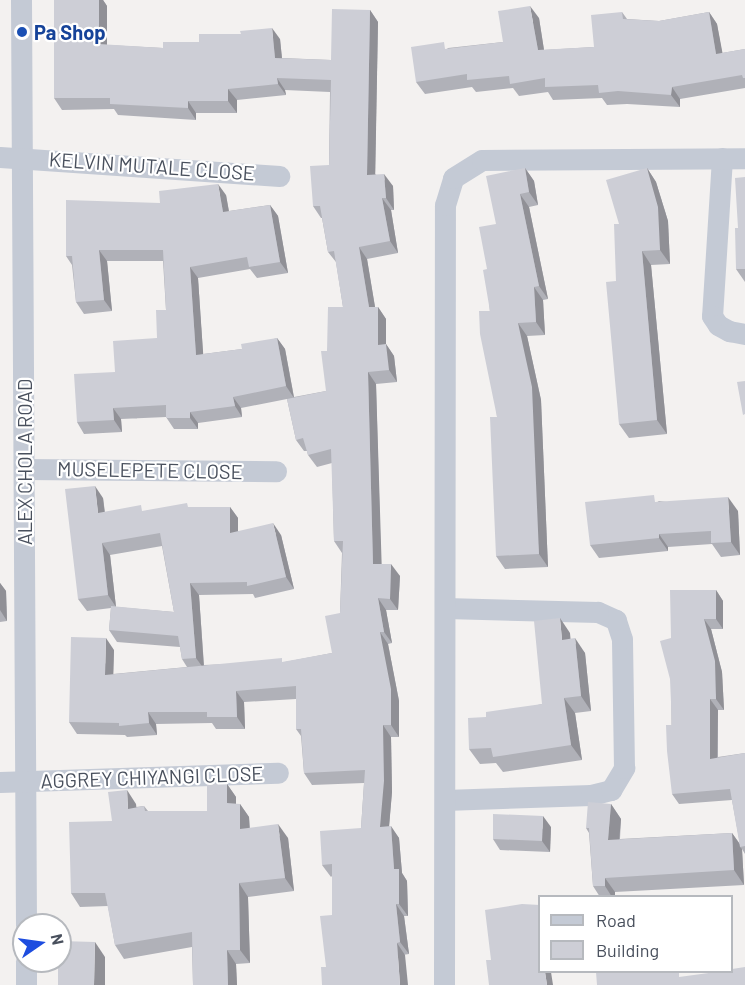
<!DOCTYPE html>
<html>
<head>
<meta charset="utf-8">
<style>
	body { margin:0 }
	#map { position:relative; width:745px; height:985px; overflow:hidden; background:#f3f1f0; font-family:Barlow,sans-serif }
	div>[style] { position:absolute }
	[style*='--x'] { left:calc(var(--x)*1px); top:calc(var(--y)*1px); width:calc(var(--w)*1px); rotate:calc(var(--a)*1deg) }
	.minor>* { height:21px; margin:-10.5px; padding:0 10.5px; transform-origin:10.5px; border-radius:10.5px; background:#c4cad5 }
	.wall>* { inset:0; background:#b0b1b8 }
	.shaded-wall>* { inset:0; background:#909096 }
	.building>* { inset:0; background:#cdced6 }
	.dots>* { width:16px; height:16px; translate:-50% -50%; box-sizing:border-box; border:3px solid #fff; border-radius:50% }
	span { translate:-50% -50%; white-space:nowrap; text-align:center; line-height:1.15; -webkit-text-stroke:4.5px #fff; paint-order:stroke }
	.transit-label { font-size:20px; color:#164399; font-weight:700 }
	.left { translate:0 -50%; text-align:left }
	.street-label { font-size:20px; color:#49505d }
	.legend { position:absolute; left:538px; top:895px; width:195px; height:78px; box-sizing:border-box; background:#fff; border:2px solid #b6b9be; margin:0; padding:8px 10px; list-style:none; font-size:18px; color:#49505d }
	.legend li { display:flex; align-items:center; gap:12px; height:30px }
	.legend b { width:30px; border:2px solid #b6b9be }
	.north { position:absolute; left:12px; top:913px; width:60px; height:60px; box-sizing:border-box; background:#fff; border:2px solid #b6b9be; border-radius:50%; rotate:77deg; font-size:16px; font-weight:700; line-height:24px; text-align:center; color:#49505d }
	.north::after { content:''; display:block; margin:auto; width:21px; height:27px; background:#1e4ddf; clip-path:polygon(50% 0,100% 100%,50% 72%,0 100%) }
</style>
</head>
<body>
<div id="map">
	<div class="minor">
		<i style="--x:21;--y:0;--w:925;--a:89.69"></i>
		<i style="--x:0;--y:157;--w:280;--a:3.9"></i>
		<i style="--x:722;--y:158;--w:158;--a:93.6"></i>
		<i style="--x:712;--y:316;--w:11;--a:56"></i>
		<i style="--x:718;--y:325;--w:13;--a:29"></i>
		<i style="--x:729;--y:331;--w:16;--a:11"></i>
		<i style="--x:24;--y:469;--w:252;--a:0.5"></i>
		<i style="--x:0;--y:782;--w:278;--a:-1.9"></i>
		<i style="--x:445;--y:800;--w:146;--a:-2"></i>
		<i style="--x:591;--y:795;--w:21;--a:-14"></i>
		<i style="--x:611;--y:790;--w:26;--a:-59"></i>
		<i style="--x:624;--y:768;--w:129;--a:-90.9"></i>
		<i style="--x:622;--y:639;--w:20;--a:-108"></i>
		<i style="--x:616;--y:620;--w:20;--a:-156"></i>
		<i style="--x:598;--y:612;--w:153;--a:-178.5"></i>
		<i style="--x:26;--y:961;--w:24;--a:90"></i>
		<i style="--x:444;--y:985;--w:780;--a:-89.93"></i>
		<i style="--x:445;--y:205;--w:28;--a:-73"></i>
		<i style="--x:453;--y:178;--w:34;--a:-32"></i>
		<i style="--x:482;--y:160;--w:263;--a:-0.4"></i>
	</div>
	<div class="wall">
		<i style="clip-path:polygon(evenodd,54px 0,103px 0,107px 6px,107px 45px,163px 48px,199px 42px,280px 39px,282px 58px,331px 60px,370px 10px,378px 22px,375px 174px,393px 186px,394px 210px,391px 210px,398px 253px,367px 259px,375px 307px,378px 307px,386px 319px,386px 344px,394px 356px,397px 382px,376px 384px,381px 564px,400px 576px,398px 610px,386px 610px,392px 643px,388px 644px,399px 701px,399px 737px,391px 737px,392px 792px,389px 826px,399px 838px,402px 873px,407px 881px,408px 916px,404px 916px,409px 954px,326px 967px,332px 915px,332px 876px,331px 877px,322px 865px,361px 828px,364px 783px,312px 785px,304px 773px,301px 736px,296px 729px,296px 699px,244px 702px,245px 729px,216px 729px,212px 723px,156px 724px,157px 735px,127px 737px,125px 735px,77px 734px,69px 722px,114px 650px,113px 674px,187px 667px,182px 659px,180px 647px,117px 642px,109px 630px,111px 608px,87px 611px,78px 599px,103px 498px,105px 512px,145px 511px,190px 507px,230px 507px,238px 518px,238px 531px,281px 535px,294px 589px,255px 598px,253px 594px,199px 595px,204px 665px,285px 662px,332px 653px,340px 613px,342px 553px,334px 541px,332px 463px,317px 467px,308px 455px,307px 451px,304px 451px,296px 440px,287px 399px,241px 408px,242px 417px,198px 423px,198px 429px,174px 429px,166px 417px,121px 419px,122px 432px,84px 434px,77px 422px,115px 372px,157px 338px,166px 310px,163px 261px,107px 261px,112px 311px,84px 314px,76px 302px,72px 265px,66px 256px,160px 203px,226px 195px,229px 211px,270px 205px,278px 216px,288px 273px,257px 278px,250px 269px,198px 278px,203px 354px,242px 349px,277px 338px,285px 349px,294px 397px,326px 391px,327px 351px,343px 307px,336px 262px,328px 252px,322px 218px,321px 218px,313px 206px,329px 165px,330px 92px,285px 90px,286px 95px,237px 100px,237px 113px,196px 113px,196px 120px,118px 115px,114px 109px,62px 110px,54px 98px,54px 0,162px 546px,174px 612px,116px 607px,110px 555px,162px 546px)"></i>
		<i style="clip-path:polygon(622px 12px,627px 19px,659px 21px,709px 12px,717px 24px,722px 53px,745px 49px,745px 88px,680px 99px,680px 107px,627px 104px,607px 105px,602px 98px,553px 100px,548px 92px,519px 96px,513px 88px,476px 92px,472px 87px,425px 94px,416px 82px,448px 48px,503px 42px,539px 18px,544px 50px,594px 47px)"></i>
		<i style="clip-path:polygon(525px 168px,534px 181px,538px 205px,529px 207px,548px 299px,543px 300px,545px 335px,527px 336px,541px 400px,548px 567px,505px 569px,496px 556px,497px 417px,487px 269px,496px 224px)"></i>
		<i style="clip-path:polygon(647px 168px,656px 182px,668px 221px,670px 264px,651px 265px,667px 434px,629px 438px,619px 424px,616px 281px,619px 224px)"></i>
		<i style="clip-path:polygon(745px 177px,745px 282px,736px 269px,738px 228px)"></i>
		<i style="clip-path:polygon(659px 501px,738px 511px,740px 555px,721px 557px,712px 544px,668px 547px,668px 551px,599px 558px,590px 545px)"></i>
		<i style="clip-path:polygon(0 583px,6px 591px,7px 621px,0 622px)"></i>
		<i style="clip-path:polygon(716px 590px,723px 601px,723px 629px,711px 629px,722px 672px,724px 710px,718px 710px,718px 757px,745px 753px,745px 854px,742px 849px,744px 885px,615px 892px,615px 897px,600px 897px,593px 886px,589px 833px,586px 828px,611px 804px,621px 819px,620px 839px,732px 833px,740px 844px,732px 800px,679px 804px,672px 794px,671px 638px)"></i>
		<i style="clip-path:polygon(570px 633px,570px 639px,585px 653px,591px 711px,575px 713px,582px 760px,503px 772px,496px 763px,480px 764px,469px 749px,486px 717px,542px 704px)"></i>
		<i style="clip-path:polygon(227px 784px,236px 797px,236px 804px,240px 804px,249px 817px,250px 828px,288px 838px,294px 891px,248px 897px,250px 963px,236px 964px,237px 985px,193px 985px,192px 947px,124px 959px,115px 945px,108px 906px,80px 907px,71px 893px,112px 821px,136px 804px,136px 807px,144px 806px,148px 811px,207px 811px)"></i>
		<i style="clip-path:polygon(551px 827px,550px 852px,500px 850px,493px 839px)"></i>
	</div>
	<div class="shaded-wall">
		<i style="clip-path:polygon(99px 0,103px 0,107px 6px,107px 56px,99px 44px)"></i>
		<i style="clip-path:polygon(530px 6px,539px 18px,546px 63px,538px 50px)"></i>
		<i style="clip-path:polygon(370px 10px,378px 22px,375px 187px,367px 175px)"></i>
		<i style="clip-path:polygon(709px 12px,717px 24px,725px 66px,716px 54px)"></i>
		<i style="clip-path:polygon(272px 28px,280px 39px,283px 69px,275px 58px)"></i>
		<i style="clip-path:polygon(277px 78px,285px 90px,286px 95px,278px 84px)"></i>
		<i style="clip-path:polygon(672px 87px,680px 99px,680px 107px,671px 95px)"></i>
		<i style="clip-path:polygon(228px 89px,237px 100px,237px 113px,228px 101px)"></i>
		<i style="clip-path:polygon(188px 101px,196px 113px,196px 120px,188px 108px)"></i>
		<i style="clip-path:polygon(525px 168px,534px 181px,538px 205px,529px 192px)"></i>
		<i style="clip-path:polygon(647px 168px,656px 182px,668px 221px,670px 264px,660px 250px)"></i>
		<i style="clip-path:polygon(384px 174px,393px 186px,394px 210px,386px 198px)"></i>
		<i style="clip-path:polygon(218px 184px,226px 195px,231px 224px,223px 212px)"></i>
		<i style="clip-path:polygon(520px 194px,529px 207px,548px 299px,539px 286px)"></i>
		<i style="clip-path:polygon(382px 198px,391px 210px,398px 253px,390px 241px)"></i>
		<i style="clip-path:polygon(270px 205px,278px 216px,288px 273px,280px 262px)"></i>
		<i style="clip-path:polygon(359px 247px,367px 259px,377px 319px,369px 307px)"></i>
		<i style="clip-path:polygon(99px 250px,107px 261px,112px 311px,104px 300px)"></i>
		<i style="clip-path:polygon(642px 251px,651px 265px,667px 434px,657px 420px)"></i>
		<i style="clip-path:polygon(190px 267px,198px 278px,204px 366px,196px 355px)"></i>
		<i style="clip-path:polygon(534px 287px,543px 300px,545px 335px,536px 322px)"></i>
		<i style="clip-path:polygon(378px 307px,386px 319px,386px 344px,394px 356px,397px 382px,389px 370px,378px 345px)"></i>
		<i style="clip-path:polygon(518px 323px,527px 336px,541px 400px,548px 567px,539px 554px)"></i>
		<i style="clip-path:polygon(277px 338px,285px 349px,294px 398px,286px 386px)"></i>
		<i style="clip-path:polygon(368px 372px,376px 384px,382px 575px,373px 564px)"></i>
		<i style="clip-path:polygon(233px 397px,241px 408px,242px 417px,235px 406px)"></i>
		<i style="clip-path:polygon(113px 408px,121px 419px,122px 432px,114px 420px)"></i>
		<i style="clip-path:polygon(190px 412px,198px 423px,198px 429px,190px 418px)"></i>
		<i style="clip-path:polygon(95px 486px,103px 498px,106px 525px,98px 513px)"></i>
		<i style="clip-path:polygon(728px 497px,738px 511px,740px 555px,731px 542px)"></i>
		<i style="clip-path:polygon(230px 507px,238px 518px,238px 545px,230px 533px)"></i>
		<i style="clip-path:polygon(273px 523px,281px 535px,294px 589px,286px 577px)"></i>
		<i style="clip-path:polygon(659px 534px,668px 547px,668px 551px,659px 538px)"></i>
		<i style="clip-path:polygon(102px 543px,110px 555px,116px 607px,108px 595px)"></i>
		<i style="clip-path:polygon(391px 564px,400px 576px,398px 610px,390px 599px)"></i>
		<i style="clip-path:polygon(0 583px,6px 591px,7px 621px,0 610px)"></i>
		<i style="clip-path:polygon(190px 583px,199px 595px,204px 669px,196px 658px)"></i>
		<i style="clip-path:polygon(716px 590px,723px 601px,723px 629px,716px 619px)"></i>
		<i style="clip-path:polygon(378px 598px,386px 610px,392px 643px,384px 632px)"></i>
		<i style="clip-path:polygon(560px 618px,570px 633px,572px 655px,562px 640px)"></i>
		<i style="clip-path:polygon(704px 619px,711px 629px,722px 672px,724px 710px,716px 699px)"></i>
		<i style="clip-path:polygon(380px 632px,388px 644px,399px 701px,399px 737px,391px 725px)"></i>
		<i style="clip-path:polygon(106px 638px,114px 650px,113px 686px,105px 675px)"></i>
		<i style="clip-path:polygon(575px 638px,585px 653px,591px 711px,581px 696px)"></i>
		<i style="clip-path:polygon(236px 691px,244px 702px,245px 729px,237px 717px)"></i>
		<i style="clip-path:polygon(564px 698px,575px 713px,582px 760px,571px 745px)"></i>
		<i style="clip-path:polygon(710px 699px,718px 710px,717px 769px,710px 759px)"></i>
		<i style="clip-path:polygon(148px 712px,156px 724px,157px 735px,149px 723px)"></i>
		<i style="clip-path:polygon(383px 725px,391px 737px,392px 792px,388px 839px,380px 827px)"></i>
		<i style="clip-path:polygon(227px 784px,236px 797px,236px 817px,227px 803px)"></i>
		<i style="clip-path:polygon(127px 790px,136px 804px,138px 822px,128px 809px)"></i>
		<i style="clip-path:polygon(240px 804px,249px 817px,250px 842px,240px 829px)"></i>
		<i style="clip-path:polygon(611px 804px,621px 819px,618px 854px,608px 840px)"></i>
		<i style="clip-path:polygon(543px 816px,551px 827px,550px 852px,542px 841px)"></i>
		<i style="clip-path:polygon(278px 824px,288px 838px,294px 891px,285px 878px)"></i>
		<i style="clip-path:polygon(391px 826px,399px 838px,402px 873px,407px 881px,408px 916px,399px 904px,394px 869px)"></i>
		<i style="clip-path:polygon(732px 833px,741px 846px,740px 847px,742px 849px,744px 885px,734px 870px)"></i>
		<i style="clip-path:polygon(605px 878px,615px 892px,615px 897px,612px 897px,605px 886px)"></i>
		<i style="clip-path:polygon(239px 883px,248px 897px,250px 963px,240px 950px)"></i>
		<i style="clip-path:polygon(396px 904px,404px 916px,409px 954px,400px 942px)"></i>
		<i style="clip-path:polygon(95px 942px,105px 957px,105px 985px,94px 985px)"></i>
		<i style="clip-path:polygon(397px 943px,405px 955px,408px 985px,400px 985px)"></i>
		<i style="clip-path:polygon(227px 950px,236px 964px,237px 985px,228px 985px)"></i>
		<i style="clip-path:polygon(545px 972px,551px 972px,553px 985px,547px 985px)"></i>
	</div>
	<div class="building">
		<i style="clip-path:polygon(54px 0,99px 0,99px 44px,163px 48px,163px 42px,199px 42px,199px 34px,241px 34px,240px 31px,272px 28px,275px 58px,331px 60px,332px 9px,370px 10px,367px 175px,384px 174px,386px 198px,382px 198px,390px 241px,359px 247px,369px 307px,378px 307px,378px 345px,386px 344px,389px 370px,368px 372px,373px 564px,391px 564px,390px 599px,378px 598px,384px 632px,380px 632px,391px 689px,391px 725px,383px 725px,384px 781px,380px 827px,391px 826px,394px 869px,399px 869px,399px 904px,396px 904px,400px 942px,397px 943px,400px 985px,322px 985px,321px 967px,326px 967px,320px 916px,332px 915px,332px 864px,322px 865px,320px 831px,361px 828px,365px 770px,304px 773px,301px 729px,296px 729px,296px 686px,236px 691px,237px 717px,207px 717px,207px 712px,148px 712px,149px 723px,119px 726px,119px 723px,69px 722px,71px 637px,106px 638px,105px 675px,282px 658px,282px 662px,332px 653px,325px 616px,340px 613px,343px 541px,334px 541px,331px 449px,308px 455px,303px 438px,296px 440px,287px 399px,326px 391px,321px 351px,327px 351px,328px 307px,343px 307px,334px 251px,328px 252px,320px 206px,313px 206px,310px 166px,329px 165px,331px 80px,277px 78px,278px 84px,228px 89px,228px 101px,188px 101px,188px 108px,110px 104px,110px 98px,54px 98px)"></i>
		<i style="clip-path:polygon(530px 6px,538px 50px,594px 47px,591px 15px,622px 12px,623px 19px,659px 21px,709px 12px,716px 54px,745px 49px,745px 78px,743px 78px,742px 75px,672px 87px,671px 95px,618px 91px,599px 93px,598px 85px,545px 87px,545px 78px,510px 84px,509px 76px,467px 80px,467px 74px,416px 82px,411px 47px,444px 42px,445px 49px,503px 42px,498px 11px)"></i>
		<i style="clip-path:polygon(525px 168px,529px 192px,520px 194px,539px 286px,534px 287px,536px 322px,518px 323px,532px 387px,539px 554px,496px 556px,490px 417px,497px 417px,480px 334px,479px 311px,490px 311px,483px 270px,487px 269px,479px 227px,496px 224px,486px 176px)"></i>
		<i style="clip-path:polygon(647px 168px,658px 207px,660px 250px,642px 251px,657px 420px,619px 424px,606px 282px,616px 281px,614px 224px,619px 224px,606px 180px)"></i>
		<i style="clip-path:polygon(745px 177px,745px 269px,736px 269px,735px 228px,738px 228px,735px 178px)"></i>
		<i style="clip-path:polygon(218px 184px,223px 212px,270px 205px,280px 262px,249px 267px,247px 257px,190px 267px,196px 355px,242px 349px,241px 344px,277px 338px,286px 386px,233px 397px,235px 406px,190px 412px,190px 418px,166px 418px,166px 405px,113px 408px,114px 420px,77px 422px,74px 374px,115px 372px,113px 341px,157px 338px,156px 310px,166px 310px,163px 250px,99px 250px,104px 300px,76px 302px,72px 256px,66px 256px,66px 200px,160px 203px,159px 191px)"></i>
		<i style="clip-path:polygon(745px 381px,745px 414px,743px 415px,737px 382px)"></i>
		<i style="clip-path:polygon(95px 486px,98px 513px,141px 505px,142px 511px,187px 503px,188px 507px,230px 507px,230px 533px,273px 523px,286px 577px,247px 586px,247px 582px,190px 583px,196px 658px,182px 659px,178px 636px,109px 630px,111px 606px,174px 612px,160px 533px,102px 543px,108px 595px,78px 599px,65px 489px)"></i>
		<i style="clip-path:polygon(654px 495px,655px 502px,728px 497px,731px 542px,711px 543px,711px 531px,659px 534px,659px 538px,590px 545px,585px 502px)"></i>
		<i style="clip-path:polygon(670px 590px,716px 590px,716px 619px,704px 619px,715px 661px,716px 699px,710px 699px,710px 759px,745px 753px,745px 846px,740px 847px,730px 789px,672px 794px,667px 751px,666px 725px,672px 725px,670px 679px,660px 641px,671px 638px)"></i>
		<i style="clip-path:polygon(560px 618px,562px 640px,575px 638px,581px 696px,564px 698px,571px 745px,493px 757px,491px 748px,469px 749px,468px 718px,486px 717px,486px 712px,542px 704px,534px 621px)"></i>
		<i style="clip-path:polygon(207px 784px,227px 784px,227px 803px,240px 804px,240px 829px,278px 824px,285px 878px,239px 883px,240px 950px,227px 950px,228px 985px,193px 985px,192px 932px,115px 945px,105px 893px,71px 893px,69px 822px,112px 821px,108px 792px,127px 790px,128px 809px,144px 806px,145px 811px,207px 811px)"></i>
		<i style="clip-path:polygon(588px 802px,611px 804px,608px 840px,732px 833px,734px 870px,605px 878px,605px 886px,593px 886px,589px 828px,586px 828px)"></i>
		<i style="clip-path:polygon(493px 814px,543px 816px,542px 841px,493px 839px)"></i>
		<i style="clip-path:polygon(522px 904px,540px 905px,540px 972px,545px 972px,547px 985px,489px 985px,486px 960px,491px 960px,485px 910px)"></i>
		<i style="clip-path:polygon(60px 941px,95px 942px,94px 985px,58px 985px,58px 961px,60px 961px)"></i>
		<i style="clip-path:polygon(745px 967px,745px 985px,597px 985px,596px 972px,679px 973px,679px 977px,716px 972px,732px 972px,732px 969px)"></i>
	</div>
	<div class="dots">
		<i style="left:22px;top:32px;background:#1a4fb4"></i>
	</div>
	<div class="transit-label">
		<span class="left" style="left:34px;top:32px">Pa Shop</span>
	</div>
	<div class="street-label">
		<span style="left:152px;top:166px;rotate:4deg">KELVIN MUTALE CLOSE</span>
		<span style="left:24px;top:462px;rotate:-90deg">ALEX CHOLA ROAD</span>
		<span style="left:150px;top:470px;rotate:1deg">MUSELEPETE CLOSE</span>
		<span style="left:152px;top:777px;rotate:-2deg">AGGREY CHIYANGI CLOSE</span>
	</div>
	<ul class="legend">
	<li><b style="height:8px;background:#c4cad5"></b>Road</li>
	<li><b style="height:16px;background:#cdced6"></b>Building</li>
	</ul>
	<div class="north">N</div>
</div>
</body>
</html>
